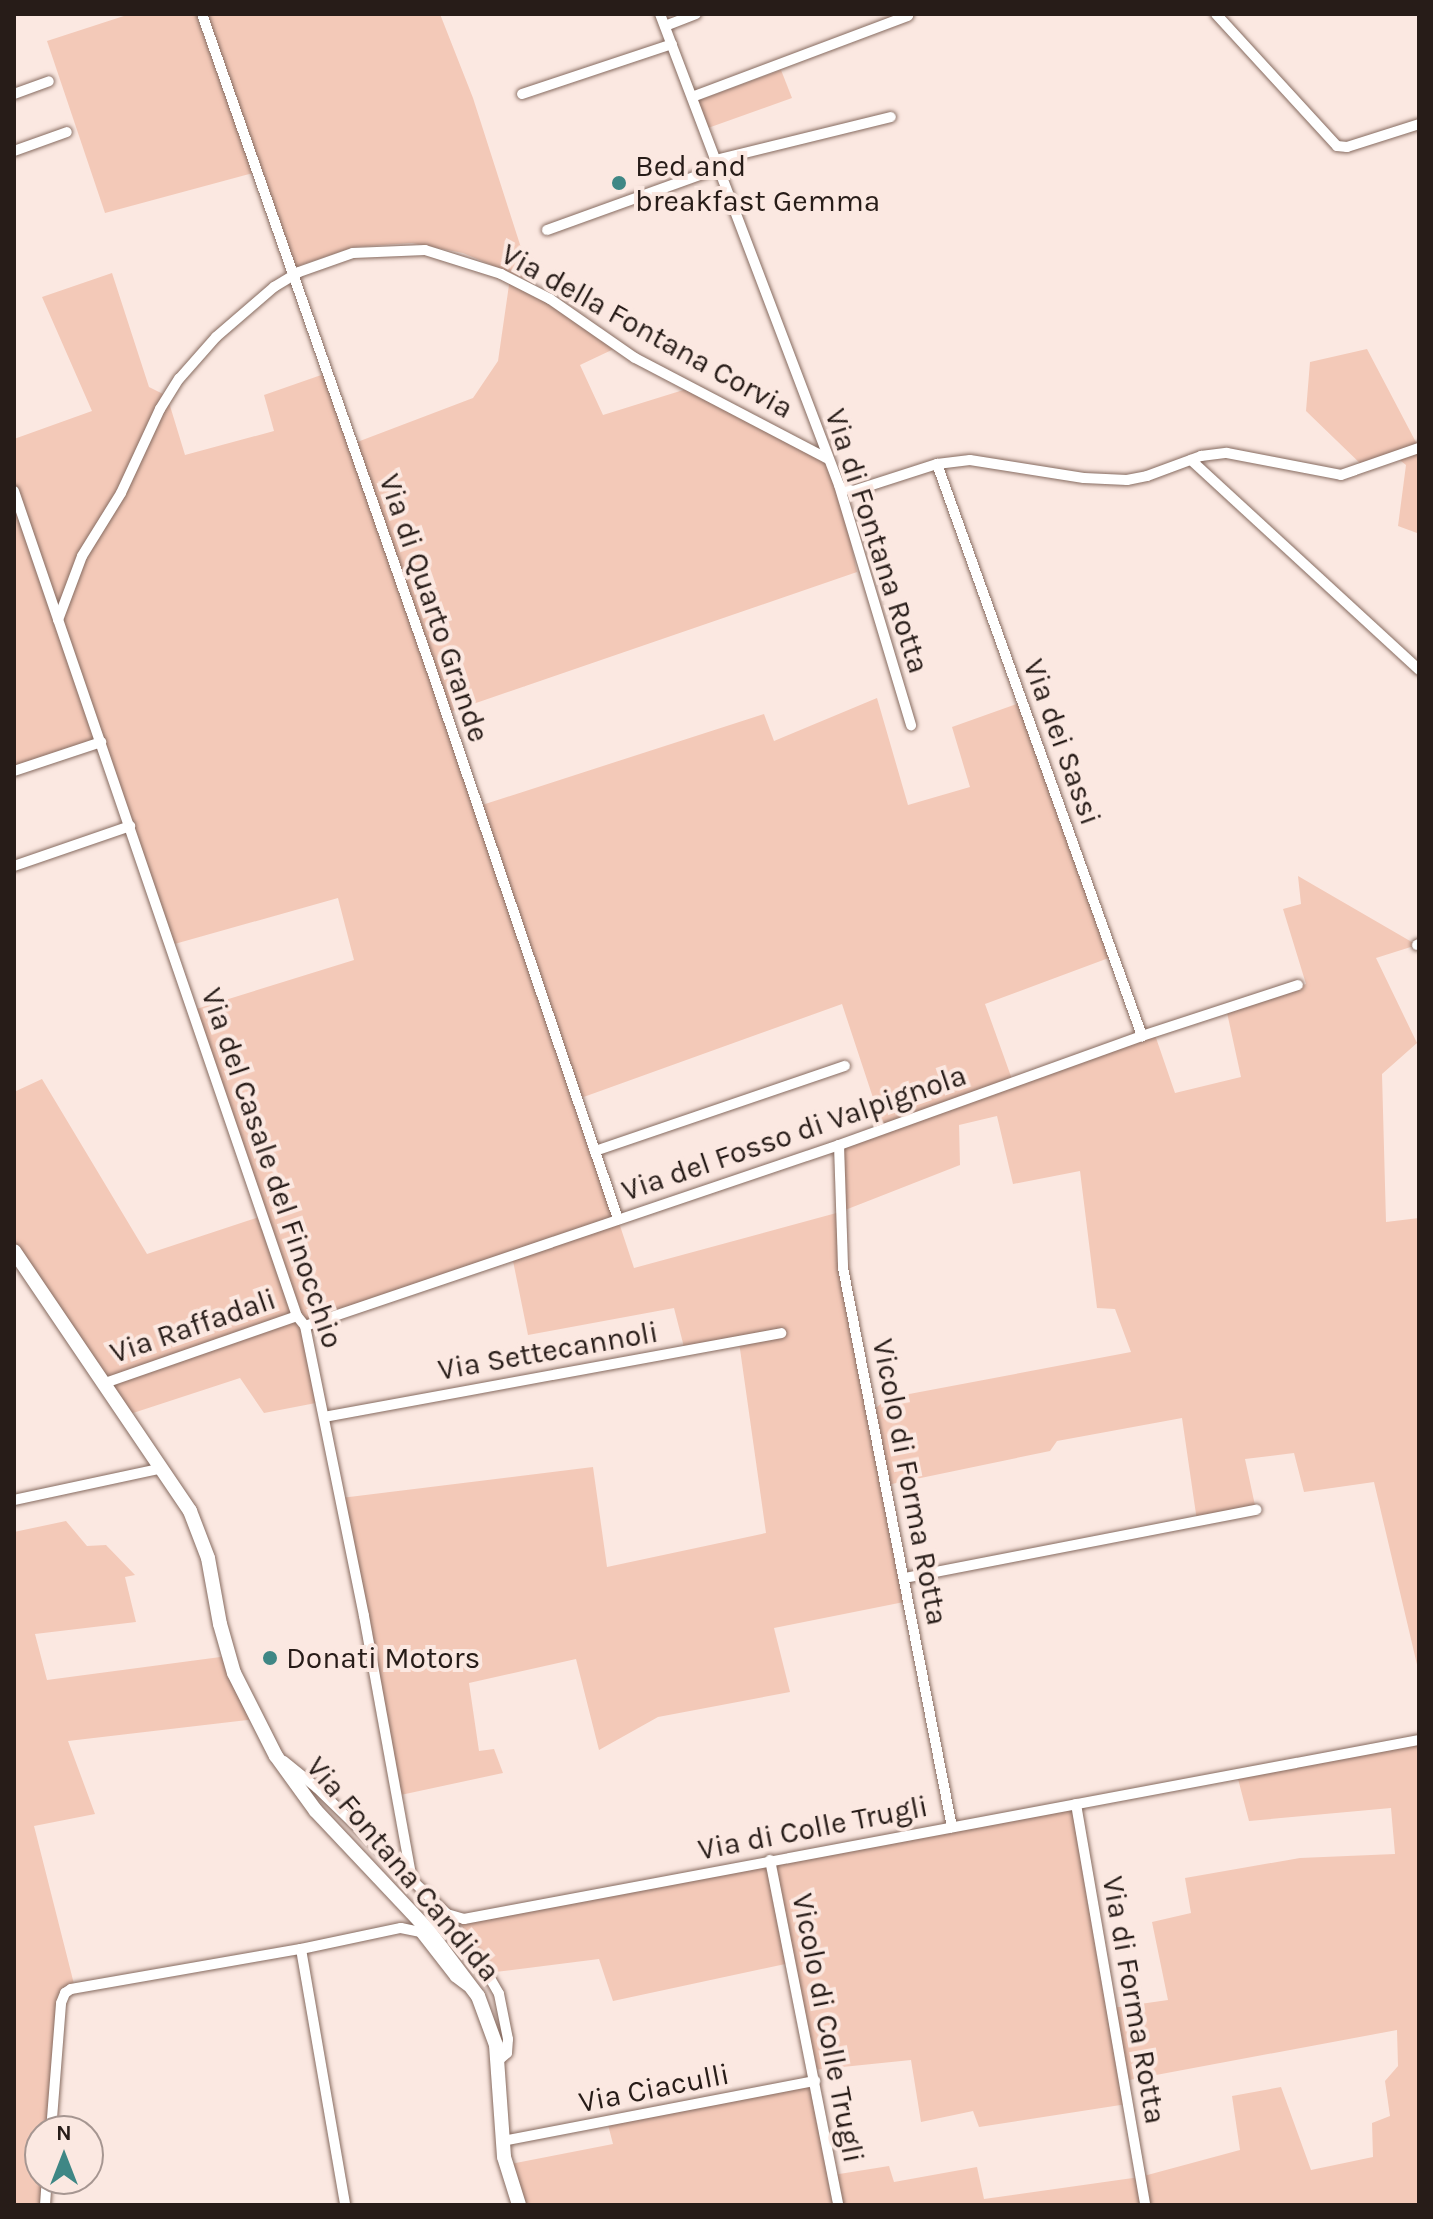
<!DOCTYPE html>
<html>
<head>
<meta charset="utf-8">
<style>
	body { margin:0 }
	#map { position:relative; width:1433px; height:2219px; overflow:hidden; background:#fbe8e1; font-family:Karla,sans-serif }
	div>[style] { position:absolute }
	[style*='--x'] { left:calc(var(--x)*1px); top:calc(var(--y)*1px); width:calc(var(--w)*1px); rotate:calc(var(--a)*1deg) }
	.green>* { inset:0; background:#f3c9b8 }
	.roads { filter:drop-shadow(0 0 2px #866b60) drop-shadow(0 0 2px #866b60) }
	.minor>* { height:10px; margin:-5px; padding:0 5px; transform-origin:5px; border-radius:5px; background:#fff }
	.secondary>* { height:14px; margin:-7px; padding:0 7px; transform-origin:7px; border-radius:7px; background:#fff }
	.dots>* { width:22px; height:22px; translate:-50% -50%; box-sizing:border-box; border:4px solid #fbe8e1; border-radius:50% }
	span { translate:-50% -50%; white-space:nowrap; text-align:center; line-height:1.15; -webkit-text-stroke:8px #fbe8e1; paint-order:stroke }
	.poi-label { font-size:30px; color:#271c18 }
	.left { translate:0 -50%; text-align:left }
	.street-label { font-size:30px; color:#271c18 }
	.frame { position:absolute; inset:0; border:16px solid #271c18; pointer-events:none }
	.north { position:absolute; left:24px; top:2115px; width:80px; height:80px; box-sizing:border-box; background:#fbe8e1; border:2px solid #a69691; border-radius:50%; rotate:0deg; font-size:22px; font-weight:700; line-height:32px; text-align:center; color:#271c18 }
	.north::after { content:''; display:block; margin:auto; width:28px; height:36px; background:#3f8785; clip-path:polygon(50% 0,100% 100%,50% 72%,0 100%) }
</style>
</head>
<body>
<div id="map">
	<div class="green">
		<i style="clip-path:polygon(130px 14px,196px 14px,253px 173px,105px 213px,47px 41px)"></i>
		<i style="clip-path:polygon(207px 14px,440px 14px,473px 98px,532px 282px,463px 253px,412px 243px,354px 247px,295px 267px)"></i>
		<i style="clip-path:polygon(781px 70px,792px 98px,708px 128px,697px 101px)"></i>
		<i style="clip-path:polygon(evenodd,112px 273px,149px 387px,167px 396px,185px 455px,274px 431px,264px 395px,327px 373px,352px 444px,473px 398px,498px 361px,510px 278px,618px 347px,580px 365px,603px 415px,693px 387px,828px 459px,839px 485px,857px 572px,447px 713px,479px 806px,764px 714px,774px 741px,877px 698px,908px 805px,970px 787px,952px 727px,1022px 702px,1114px 956px,985px 1004px,1013px 1082px,1154px 1032px,1175px 1093px,1241px 1077px,1226px 1008px,1306px 984px,1283px 909px,1301px 904px,1298px 876px,1417px 945px,1376px 958px,1417px 1043px,1382px 1074px,1386px 1222px,1419px 1218px,1419px 1673px,1374px 1482px,1304px 1492px,1294px 1453px,1245px 1459px,1256px 1510px,1197px 1521px,1182px 1418px,1057px 1441px,1050px 1451px,887px 1485px,909px 1601px,774px 1628px,790px 1692px,658px 1717px,599px 1750px,576px 1659px,469px 1683px,479px 1751px,494px 1749px,503px 1773px,396px 1796px,341px 1498px,593px 1467px,607px 1567px,766px 1533px,739px 1342px,685px 1351px,674px 1308px,528px 1335px,512px 1256px,306px 1326px,321px 1402px,264px 1413px,240px 1378px,127px 1415px,14px 1259px,14px 1092px,42px 1079px,147px 1254px,259px 1217px,193px 1010px,354px 960px,338px 898px,171px 945px,101px 742px,14px 771px,14px 439px,92px 411px,42px 297px,112px 273px,842px 1004px,883px 1128px,839px 1145px,840px 1212px,634px 1268px,578px 1099px,842px 1004px,112px 273px,997px 1116px,1013px 1184px,1080px 1171px,1097px 1308px,1115px 1309px,1131px 1352px,888px 1398px,872px 1411px,840px 1212px,960px 1165px,959px 1125px,997px 1116px)"></i>
		<i style="clip-path:polygon(1367px 349px,1419px 448px,1417px 533px,1398px 526px,1406px 465px,1396px 457px,1366px 469px,1306px 411px,1310px 362px)"></i>
		<i style="clip-path:polygon(66px 1521px,87px 1546px,106px 1545px,135px 1575px,125px 1577px,136px 1622px,35px 1634px,47px 1680px,228px 1656px,256px 1719px,68px 1741px,95px 1814px,34px 1826px,75px 1988px,65px 1993px,51px 2131px,40px 2131px,40px 2179px,47px 2179px,45px 2205px,14px 2205px,14px 1532px)"></i>
		<i style="clip-path:polygon(1419px 1740px,1419px 2205px,519px 2205px,505px 2165px,613px 2144px,607px 2121px,815px 2081px,833px 2175px,889px 2166px,894px 2182px,977px 2167px,984px 2199px,1140px 2177px,1240px 2150px,1232px 2096px,1281px 2087px,1311px 2170px,1373px 2157px,1372px 2123px,1390px 2116px,1385px 2081px,1398px 2066px,1397px 2030px,1124px 2081px,1127px 2104px,979px 2127px,973px 2111px,921px 2122px,911px 2060px,813px 2070px,790px 1963px,613px 2001px,599px 1959px,487px 1973px,458px 1919px,1076px 1804px,1112px 2008px,1168px 2000px,1152px 1922px,1191px 1913px,1185px 1878px,1300px 1858px,1395px 1854px,1391px 1808px,1249px 1821px,1237px 1775px)"></i>
	</div>
	<div class="roads">
		<div class="minor">
			<i style="--x:202;--y:14;--w:699;--a:70.71"></i>
			<i style="--x:433;--y:674;--w:576;--a:71.25"></i>
			<i style="--x:660;--y:14;--w:504;--a:69.19"></i>
			<i style="--x:839;--y:485;--w:251;--a:73.3"></i>
			<i style="--x:1216;--y:14;--w:179;--a:47.5"></i>
			<i style="--x:1337;--y:146;--w:10;--a:6"></i>
			<i style="--x:1347;--y:147;--w:76;--a:-17.7"></i>
			<i style="--x:665;--y:26;--w:33;--a:-21"></i>
			<i style="--x:14;--y:94;--w:37;--a:-20"></i>
			<i style="--x:522;--y:94;--w:158;--a:-18.4"></i>
			<i style="--x:692;--y:97;--w:231;--a:-20.6"></i>
			<i style="--x:14;--y:151;--w:56;--a:-19.7"></i>
			<i style="--x:716;--y:160;--w:180;--a:-13.8"></i>
			<i style="--x:547;--y:230;--w:183;--a:-19.8"></i>
			<i style="--x:1191;--y:460;--w:310;--a:42.6"></i>
			<i style="--x:937;--y:464;--w:608;--a:70.28"></i>
			<i style="--x:840;--y:487;--w:14;--a:17"></i>
			<i style="--x:853;--y:491;--w:88;--a:-17.8"></i>
			<i style="--x:937;--y:464;--w:33;--a:-7"></i>
			<i style="--x:970;--y:460;--w:115;--a:9"></i>
			<i style="--x:1084;--y:478;--w:43;--a:2.7"></i>
			<i style="--x:1127;--y:480;--w:20;--a:-11"></i>
			<i style="--x:1147;--y:476;--w:58;--a:-20.3"></i>
			<i style="--x:1201;--y:456;--w:26;--a:-7"></i>
			<i style="--x:1227;--y:453;--w:116;--a:10.9"></i>
			<i style="--x:1341;--y:475;--w:83;--a:-19.1"></i>
			<i style="--x:14;--y:491;--w:872;--a:71.07"></i>
			<i style="--x:297;--y:1316;--w:13;--a:51"></i>
			<i style="--x:305;--y:1326;--w:296;--a:78.5"></i>
			<i style="--x:364;--y:1616;--w:268;--a:79.7"></i>
			<i style="--x:58;--y:620;--w:68;--a:-69.4"></i>
			<i style="--x:82;--y:556;--w:74;--a:-58.2"></i>
			<i style="--x:121;--y:493;--w:93;--a:-65.1"></i>
			<i style="--x:160;--y:409;--w:36;--a:-58"></i>
			<i style="--x:179;--y:379;--w:56;--a:-48.6"></i>
			<i style="--x:216;--y:337;--w:77;--a:-40.8"></i>
			<i style="--x:274;--y:287;--w:29;--a:-31"></i>
			<i style="--x:299;--y:272;--w:57;--a:-19.4"></i>
			<i style="--x:353;--y:253;--w:72;--a:-2.4"></i>
			<i style="--x:425;--y:250;--w:80;--a:17.5"></i>
			<i style="--x:501;--y:274;--w:55;--a:27"></i>
			<i style="--x:550;--y:299;--w:103;--a:34.8"></i>
			<i style="--x:635;--y:358;--w:218;--a:27.6"></i>
			<i style="--x:14;--y:771;--w:92;--a:-18.4"></i>
			<i style="--x:14;--y:866;--w:123;--a:-19"></i>
			<i style="--x:1417;--y:945;--w:2;--a:-27"></i>
			<i style="--x:839;--y:1145;--w:123;--a:88.1"></i>
			<i style="--x:843;--y:1268;--w:570;--a:78.97"></i>
			<i style="--x:595;--y:1151;--w:264;--a:-18.8"></i>
			<i style="--x:305;--y:1326;--w:564;--a:-18.72"></i>
			<i style="--x:839;--y:1145;--w:322;--a:-19.8"></i>
			<i style="--x:1142;--y:1036;--w:164;--a:-18.1"></i>
			<i style="--x:105;--y:1383;--w:203;--a:-19.2"></i>
			<i style="--x:324;--y:1417;--w:465;--a:-10.4"></i>
			<i style="--x:14;--y:1500;--w:152;--a:-12.1"></i>
			<i style="--x:905;--y:1578;--w:358;--a:-11"></i>
			<i style="--x:284;--y:1761;--w:43;--a:39.3"></i>
			<i style="--x:317;--y:1788;--w:181;--a:44.1"></i>
			<i style="--x:447;--y:1914;--w:18;--a:16"></i>
			<i style="--x:464;--y:1919;--w:972;--a:-10.62"></i>
			<i style="--x:1076;--y:1804;--w:407;--a:80.2"></i>
			<i style="--x:770;--y:1860;--w:352;--a:78.8"></i>
			<i style="--x:444;--y:1916;--w:63;--a:52"></i>
			<i style="--x:483;--y:1966;--w:32;--a:60"></i>
			<i style="--x:499;--y:1994;--w:46;--a:78.7"></i>
			<i style="--x:508;--y:2039;--w:14;--a:94"></i>
			<i style="--x:507;--y:2053;--w:11;--a:139"></i>
			<i style="--x:301;--y:1949;--w:260;--a:80.2"></i>
			<i style="--x:51;--y:2131;--w:128;--a:-85.5"></i>
			<i style="--x:61;--y:2003;--w:11;--a:-68"></i>
			<i style="--x:65;--y:1993;--w:7;--a:-34"></i>
			<i style="--x:71;--y:1989;--w:233;--a:-9.9"></i>
			<i style="--x:301;--y:1949;--w:102;--a:-11.9"></i>
			<i style="--x:401;--y:1928;--w:19;--a:12"></i>
			<i style="--x:420;--y:1932;--w:57;--a:52.1"></i>
			<i style="--x:455;--y:1977;--w:15;--a:37"></i>
			<i style="--x:503;--y:2141;--w:318;--a:-10.9"></i>
			<i style="--x:45;--y:2205;--w:26;--a:-86"></i>
		</div>
		<div class="secondary">
			<i style="--x:14;--y:1251;--w:314;--a:55.9"></i>
			<i style="--x:190;--y:1511;--w:50;--a:69"></i>
			<i style="--x:208;--y:1558;--w:67;--a:79.7"></i>
			<i style="--x:220;--y:1624;--w:51;--a:74.1"></i>
			<i style="--x:234;--y:1673;--w:93;--a:63.2"></i>
			<i style="--x:276;--y:1756;--w:68;--a:54"></i>
			<i style="--x:316;--y:1811;--w:163;--a:46.7"></i>
			<i style="--x:428;--y:1930;--w:83;--a:52.9"></i>
			<i style="--x:478;--y:1996;--w:52;--a:69.8"></i>
			<i style="--x:496;--y:2045;--w:112;--a:85.9"></i>
			<i style="--x:504;--y:2157;--w:50;--a:72.6"></i>
		</div>
	</div>
	<div class="dots">
		<i style="left:619px;top:183px;background:#3f8785"></i>
		<i style="left:270px;top:1658px;background:#3f8785"></i>
	</div>
	<div class="poi-label">
		<span class="left" style="left:635px;top:183px">Bed and<br>breakfast Gemma</span>
		<span class="left" style="left:286px;top:1658px">Donati Motors</span>
	</div>
	<div class="street-label">
		<span style="left:647px;top:331px;rotate:29deg">Via della Fontana Corvia</span>
		<span style="left:877px;top:541px;rotate:72deg">Via di Fontana Rotta</span>
		<span style="left:434px;top:608px;rotate:71deg">Via di Quarto Grande</span>
		<span style="left:1062px;top:742px;rotate:70deg">Via dei Sassi</span>
		<span style="left:794px;top:1133px;rotate:-19deg">Via del Fosso di Valpignola</span>
		<span style="left:272px;top:1168px;rotate:71deg">Via del Casale del Finocchio</span>
		<span style="left:193px;top:1326px;rotate:-19deg">Via Raffadali</span>
		<span style="left:548px;top:1351px;rotate:-10deg">Via Settecannoli</span>
		<span style="left:910px;top:1482px;rotate:79deg">Vicolo di Forma Rotta</span>
		<span style="left:813px;top:1828px;rotate:-11deg">Via di Colle Trugli</span>
		<span style="left:403px;top:1869px;rotate:50deg">Via Fontana Candida</span>
		<span style="left:1134px;top:2000px;rotate:80deg">Via di Forma Rotta</span>
		<span style="left:828px;top:2028px;rotate:79deg">Vicolo di Colle Trugli</span>
		<span style="left:654px;top:2088px;rotate:-11deg">Via Ciaculli</span>
	</div>
	<div class="frame"></div>
	<div class="north">N</div>
</div>
</body>
</html>
